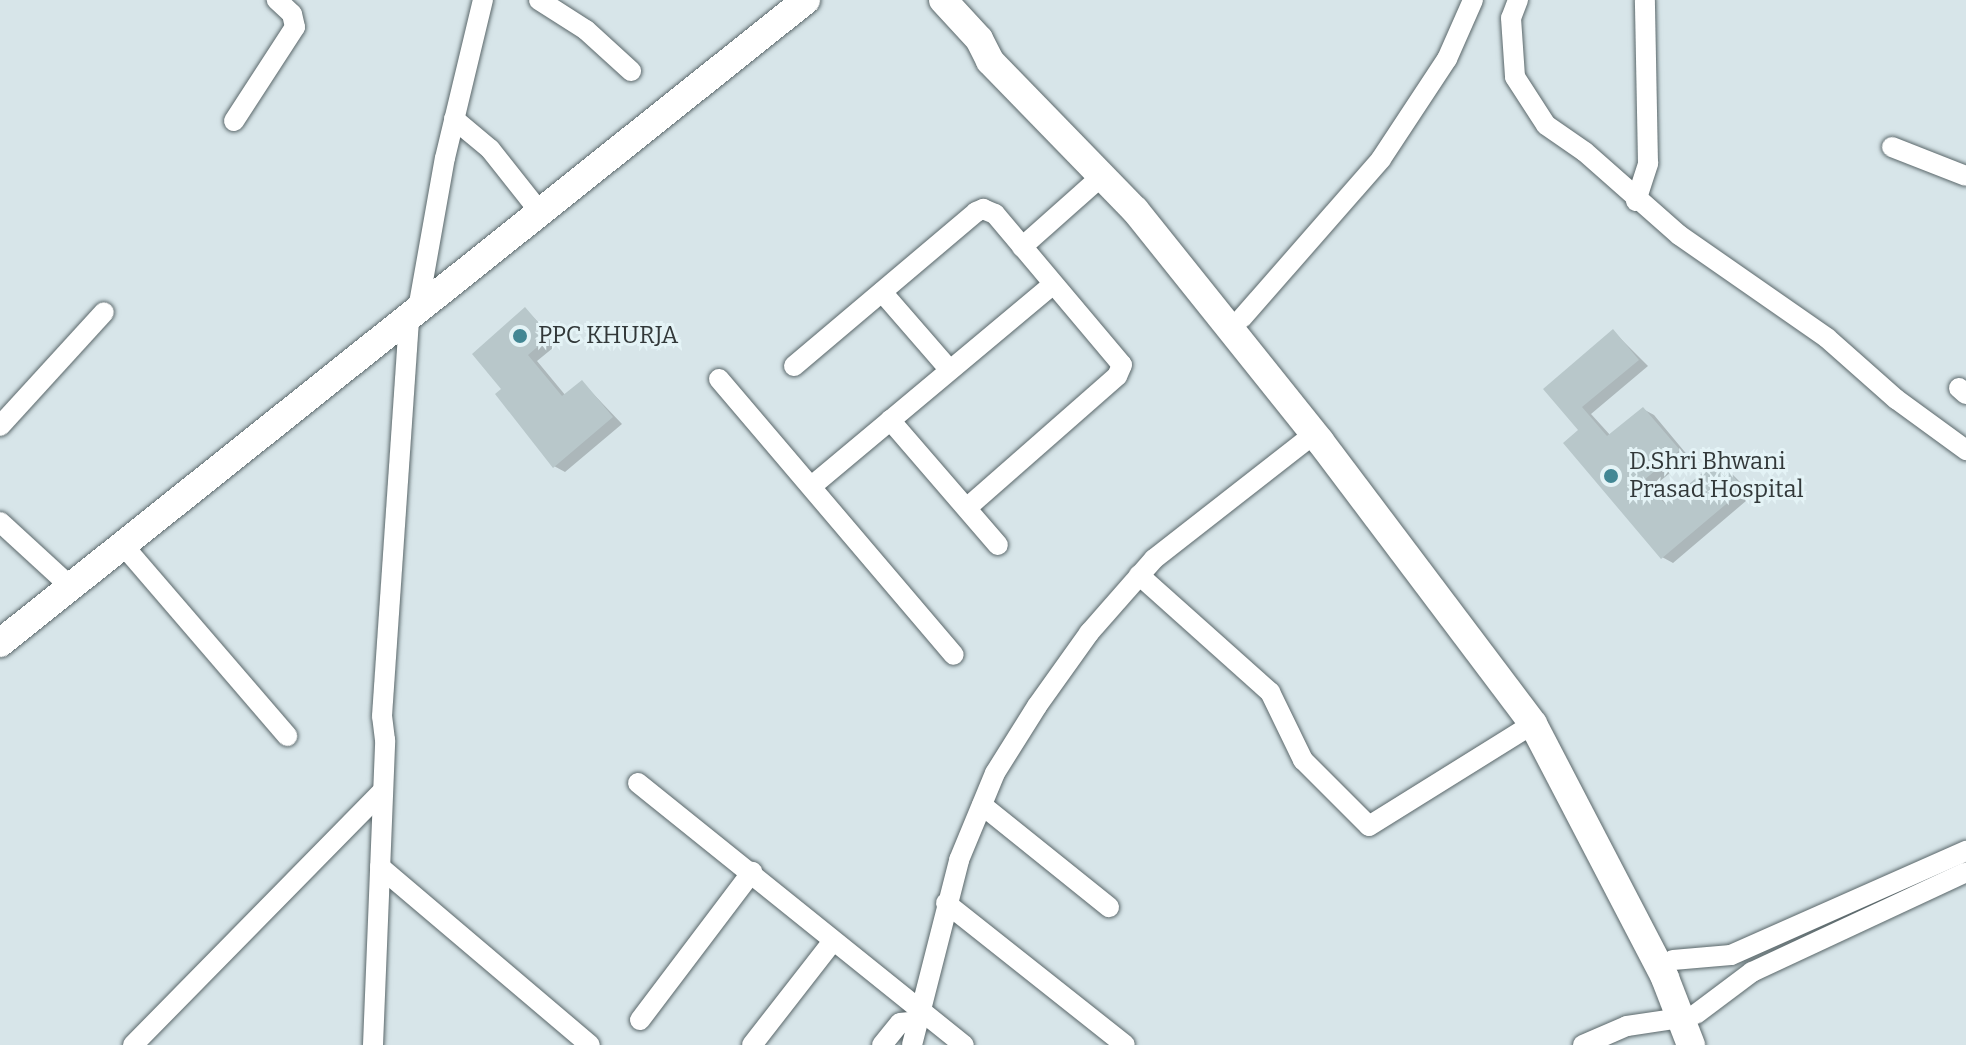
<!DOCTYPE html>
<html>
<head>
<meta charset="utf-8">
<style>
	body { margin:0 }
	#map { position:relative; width:1966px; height:1045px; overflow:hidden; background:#d7e5e9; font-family:Bitter,serif }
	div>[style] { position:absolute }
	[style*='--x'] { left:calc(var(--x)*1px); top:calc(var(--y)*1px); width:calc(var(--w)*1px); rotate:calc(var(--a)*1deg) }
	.shadow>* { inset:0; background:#0003 }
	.building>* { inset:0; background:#b8c7ca }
	.roads { filter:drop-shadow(0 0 2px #5a676a) drop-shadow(0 0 2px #5a676a) }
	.street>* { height:20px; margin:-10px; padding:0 10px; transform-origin:10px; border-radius:10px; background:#fff }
	.secondary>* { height:28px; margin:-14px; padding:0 14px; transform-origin:14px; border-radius:14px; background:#fff }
	.dots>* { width:22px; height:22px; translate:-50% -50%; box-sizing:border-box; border:4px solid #e4f3f6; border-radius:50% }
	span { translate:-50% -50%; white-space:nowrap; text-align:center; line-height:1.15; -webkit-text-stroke:6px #e4f3f6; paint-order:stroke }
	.poi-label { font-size:24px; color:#323839 }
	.left { translate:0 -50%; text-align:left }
</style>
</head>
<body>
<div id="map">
	<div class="shadow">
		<i style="clip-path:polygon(525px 309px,559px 343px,537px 361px,566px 396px,582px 382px,622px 424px,565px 472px,554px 466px,504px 389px)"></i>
		<i style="clip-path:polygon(1614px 332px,1648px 366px,1591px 414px,1611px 436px,1643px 409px,1654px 415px,1689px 457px,1653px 487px,1668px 504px,1719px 461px,1753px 495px,1673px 563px,1662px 557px,1581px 431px,1546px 389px)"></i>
	</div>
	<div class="building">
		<i style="clip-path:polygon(525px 307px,550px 336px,528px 355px,562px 396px,582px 380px,613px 417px,553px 468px,495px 394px,501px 389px,472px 354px)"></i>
		<i style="clip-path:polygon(1613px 329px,1639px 360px,1582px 407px,1607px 436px,1643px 407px,1680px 450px,1644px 480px,1665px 504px,1719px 459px,1744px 489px,1661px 559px,1563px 443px,1578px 430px,1543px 389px)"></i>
	</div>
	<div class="roads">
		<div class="street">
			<i style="--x:539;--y:0;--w:56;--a:32.6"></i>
			<i style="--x:586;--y:30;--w:61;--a:42.3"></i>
			<i style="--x:1518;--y:0;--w:19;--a:111"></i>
			<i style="--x:1511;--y:18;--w:59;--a:86.1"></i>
			<i style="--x:1515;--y:77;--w:57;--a:57.1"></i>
			<i style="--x:1546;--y:125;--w:47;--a:34.7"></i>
			<i style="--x:1585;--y:152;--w:125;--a:41.4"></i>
			<i style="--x:1679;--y:235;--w:180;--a:34.8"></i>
			<i style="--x:1827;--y:338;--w:92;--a:41.5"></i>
			<i style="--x:1896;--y:399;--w:87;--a:36.1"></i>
			<i style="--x:454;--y:119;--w:47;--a:39.8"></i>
			<i style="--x:490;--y:149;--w:80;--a:51.6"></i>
			<i style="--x:234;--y:121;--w:112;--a:-57"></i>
			<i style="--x:295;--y:27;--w:13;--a:-103"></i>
			<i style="--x:292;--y:14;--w:21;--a:-137"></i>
			<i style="--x:1892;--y:147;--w:79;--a:21.4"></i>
			<i style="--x:1636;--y:201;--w:40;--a:-72"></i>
			<i style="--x:1648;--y:163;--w:163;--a:-91.1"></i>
			<i style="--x:1022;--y:247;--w:107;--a:-41.6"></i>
			<i style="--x:882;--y:292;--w:102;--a:49"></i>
			<i style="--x:418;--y:309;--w:153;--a:-79.9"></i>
			<i style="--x:445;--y:158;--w:163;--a:-76.5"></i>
			<i style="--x:1242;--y:318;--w:211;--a:-48.8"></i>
			<i style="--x:1381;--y:159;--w:120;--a:-56.6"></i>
			<i style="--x:1447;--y:59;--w:64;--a:-66.2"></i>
			<i style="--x:794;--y:366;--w:238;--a:-40.2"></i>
			<i style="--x:976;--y:212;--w:8;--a:-23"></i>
			<i style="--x:983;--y:209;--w:13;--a:23"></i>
			<i style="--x:995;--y:214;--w:197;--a:49.9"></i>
			<i style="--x:1122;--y:365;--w:12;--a:114"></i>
			<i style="--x:1117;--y:376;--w:198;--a:138.7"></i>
			<i style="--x:719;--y:379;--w:362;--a:49.6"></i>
			<i style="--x:1959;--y:388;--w:9;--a:41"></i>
			<i style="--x:890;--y:420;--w:165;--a:49.2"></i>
			<i style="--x:0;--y:426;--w:154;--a:-47.6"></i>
			<i style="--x:813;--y:485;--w:312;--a:-39.9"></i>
			<i style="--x:0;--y:522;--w:96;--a:42.5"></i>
			<i style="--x:123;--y:545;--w:252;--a:49.3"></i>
			<i style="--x:1139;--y:575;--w:176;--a:41.8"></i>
			<i style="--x:1270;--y:692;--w:76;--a:64.1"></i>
			<i style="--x:1303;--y:760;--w:93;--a:45"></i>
			<i style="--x:1369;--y:826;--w:193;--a:-31.9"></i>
			<i style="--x:638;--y:783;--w:418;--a:38.8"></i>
			<i style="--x:982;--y:805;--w:163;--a:38.8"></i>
			<i style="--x:380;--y:867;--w:275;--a:40.3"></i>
			<i style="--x:946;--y:903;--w:228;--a:38.4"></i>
			<i style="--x:1673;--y:960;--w:58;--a:-4.9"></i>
			<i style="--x:1731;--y:955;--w:257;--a:-23.9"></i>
			<i style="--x:1696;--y:1014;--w:70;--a:-36.9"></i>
			<i style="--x:1752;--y:972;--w:236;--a:-25"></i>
			<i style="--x:640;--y:1020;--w:186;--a:-52.9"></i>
			<i style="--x:133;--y:1045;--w:355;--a:-45.5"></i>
			<i style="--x:373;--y:1045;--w:305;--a:-87.7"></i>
			<i style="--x:385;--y:740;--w:24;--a:-97"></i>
			<i style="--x:382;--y:716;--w:401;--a:-86.1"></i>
			<i style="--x:752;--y:1045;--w:132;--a:-52.1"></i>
			<i style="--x:882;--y:1045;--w:28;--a:-51"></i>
			<i style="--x:900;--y:1023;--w:18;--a:-6"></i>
			<i style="--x:912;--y:1045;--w:191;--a:-75.7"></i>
			<i style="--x:959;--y:860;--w:94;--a:-67.5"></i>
			<i style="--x:995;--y:773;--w:79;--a:-57.9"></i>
			<i style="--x:1037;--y:706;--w:90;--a:-54.5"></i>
			<i style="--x:1089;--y:633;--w:98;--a:-48.7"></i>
			<i style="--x:1154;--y:559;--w:203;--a:-38"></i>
			<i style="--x:1583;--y:1045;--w:48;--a:-23.4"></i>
			<i style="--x:1627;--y:1026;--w:55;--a:-8.4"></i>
		</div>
		<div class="secondary">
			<i style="--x:943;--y:0;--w:53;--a:47.3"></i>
			<i style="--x:979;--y:39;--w:25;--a:63"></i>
			<i style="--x:990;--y:61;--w:208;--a:45.8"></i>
			<i style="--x:1135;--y:210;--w:296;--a:51.3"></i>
			<i style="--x:1320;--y:441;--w:354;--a:53"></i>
			<i style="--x:1533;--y:724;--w:286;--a:62.5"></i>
			<i style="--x:1665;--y:978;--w:72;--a:68.8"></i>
			<i style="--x:0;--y:643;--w:1031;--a:-38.58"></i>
		</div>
	</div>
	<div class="dots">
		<i style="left:520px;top:336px;background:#428794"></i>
		<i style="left:1611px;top:476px;background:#428794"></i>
	</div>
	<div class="poi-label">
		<span class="left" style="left:538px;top:336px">PPC KHURJA</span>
		<span class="left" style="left:1629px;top:476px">D.Shri Bhwani<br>Prasad Hospital</span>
	</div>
</div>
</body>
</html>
